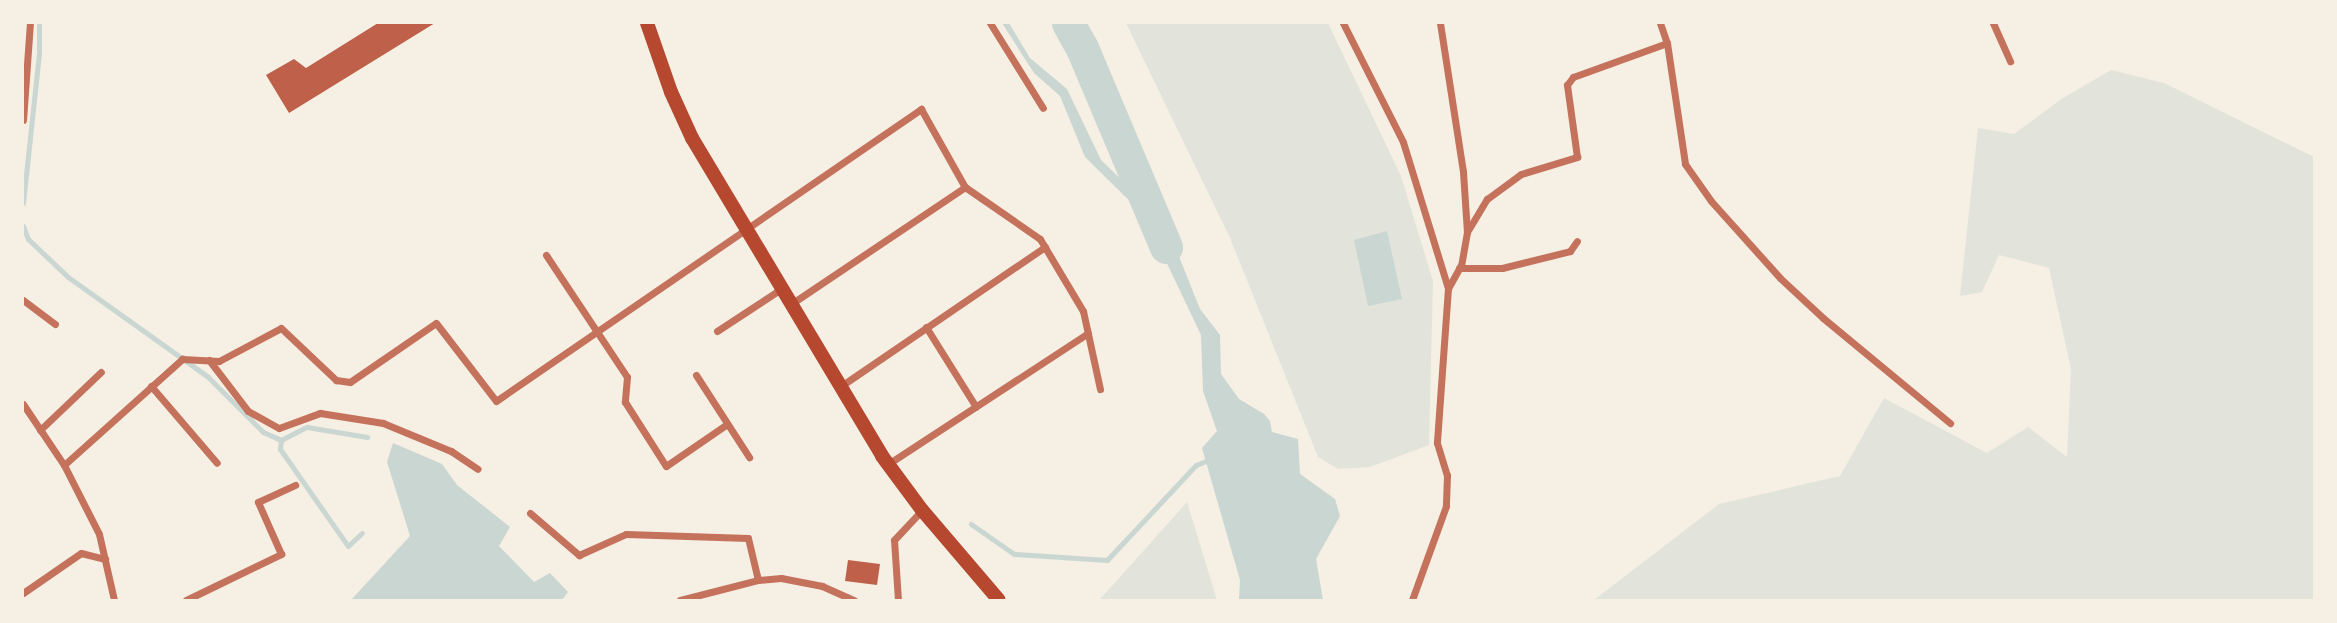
<!DOCTYPE html>
<html>
<head>
<meta charset="utf-8">
<style>
	body { margin:0 }
	#map { position:relative; width:2337px; height:623px; overflow:hidden; background:#f6efe4; font-family:"DejaVu Sans",sans-serif }
	div>[style] { position:absolute }
	[style*='--x'] { left:calc(var(--x)*1px); top:calc(var(--y)*1px); width:calc(var(--w)*1px); rotate:calc(var(--a)*1deg) }
	.green>* { inset:0; background:#e2e4dc }
	.water>* { inset:0; background:#c9d6d2 }
	.stream>* { height:5px; margin:-2.5px; padding:0 2.5px; transform-origin:2.5px; border-radius:2.5px; background:#c9d6d2 }
	.river>* { height:33px; margin:-16.5px; padding:0 16.5px; transform-origin:16.5px; border-radius:16.5px; background:#c9d6d2 }
	.building>* { inset:0; background:#bf614a }
	.minor>* { height:7px; margin:-3.5px; padding:0 3.5px; transform-origin:3.5px; border-radius:3.5px; background:#c5725c }
	.secondary>* { height:14px; margin:-7px; padding:0 7px; transform-origin:7px; border-radius:7px; background:#b5482f }
	span { translate:-50% -50%; white-space:nowrap; text-align:center; line-height:1.15; -webkit-text-stroke:5px #f6efe4; paint-order:stroke }
	.frame { position:absolute; inset:0; border:24px solid #f6efe4; pointer-events:none }
</style>
</head>
<body>
<div id="map">
	<div class="green">
		<i style="clip-path:polygon(1126px 23px,1328px 23px,1401px 176px,1433px 281px,1429px 445px,1370px 467px,1338px 469px,1318px 457px,1230px 238px)"></i>
		<i style="clip-path:polygon(2111px 70px,2164px 83px,2314px 157px,2314px 600px,1594px 600px,1719px 504px,1840px 476px,1884px 398px,1987px 453px,2028px 427px,2067px 457px,2071px 369px,2049px 268px,1999px 255px,1982px 292px,1960px 296px,1978px 128px,2014px 134px,2063px 98px)"></i>
		<i style="clip-path:polygon(1187px 502px,1217px 600px,1099px 600px,1121px 576px)"></i>
	</div>
	<div class="water">
		<i style="clip-path:polygon(1002px 23px,1009px 23px,1030px 58px,1067px 89px,1101px 160px,1154px 211px,1174px 244px,1200px 309px,1220px 335px,1221px 374px,1239px 399px,1264px 414px,1270px 421px,1272px 432px,1298px 439px,1300px 474px,1335px 499px,1340px 516px,1316px 559px,1323px 600px,1239px 600px,1240px 580px,1202px 448px,1217px 431px,1203px 391px,1201px 335px,1144px 215px,1085px 157px,1060px 96px,1034px 73px)"></i>
		<i style="clip-path:polygon(1387px 231px,1402px 299px,1368px 306px,1354px 240px)"></i>
		<i style="clip-path:polygon(393px 443px,442px 464px,457px 485px,510px 527px,499px 546px,534px 582px,550px 573px,568px 592px,562px 600px,351px 600px,410px 536px,387px 462px)"></i>
	</div>
	<div class="stream">
		<i style="--x:23;--y:203;--w:151;--a:-83.9"></i>
		<i style="--x:39;--y:53;--w:30;--a:-90"></i>
		<i style="--x:23;--y:226;--w:14;--a:69"></i>
		<i style="--x:28;--y:239;--w:55;--a:43.5"></i>
		<i style="--x:68;--y:277;--w:172;--a:35.5"></i>
		<i style="--x:208;--y:377;--w:78;--a:45"></i>
		<i style="--x:263;--y:432;--w:20;--a:24"></i>
		<i style="--x:281;--y:440;--w:29;--a:-27"></i>
		<i style="--x:307;--y:427;--w:61;--a:9.5"></i>
		<i style="--x:281;--y:440;--w:9;--a:96"></i>
		<i style="--x:280;--y:449;--w:118;--a:55"></i>
		<i style="--x:348;--y:546;--w:19;--a:-43"></i>
		<i style="--x:971;--y:524;--w:52;--a:34.9"></i>
		<i style="--x:1014;--y:554;--w:93;--a:3.7"></i>
		<i style="--x:1107;--y:560;--w:130;--a:-46.9"></i>
		<i style="--x:1196;--y:465;--w:16;--a:-22"></i>
	</div>
	<div class="river">
		<i style="--x:1068;--y:23;--w:29;--a:61"></i>
		<i style="--x:1082;--y:48;--w:216;--a:67.1"></i>
	</div>
	<div class="building">
		<i style="clip-path:polygon(378px 23px,435px 23px,289px 113px,266px 75px,294px 59px,306px 68px)"></i>
		<i style="clip-path:polygon(848px 560px,880px 564px,877px 585px,845px 581px)"></i>
	</div>
	<div class="minor">
		<i style="--x:990;--y:23;--w:100;--a:58.1"></i>
		<i style="--x:1343;--y:23;--w:133;--a:63.2"></i>
		<i style="--x:1403;--y:142;--w:153;--a:72.9"></i>
		<i style="--x:1448;--y:288;--w:155;--a:94.1"></i>
		<i style="--x:1437;--y:443;--w:34;--a:73"></i>
		<i style="--x:1447;--y:475;--w:31;--a:92"></i>
		<i style="--x:1446;--y:506;--w:100;--a:109.9"></i>
		<i style="--x:1440;--y:23;--w:151;--a:81.2"></i>
		<i style="--x:1463;--y:172;--w:60;--a:86.2"></i>
		<i style="--x:1467;--y:232;--w:34;--a:100"></i>
		<i style="--x:1461;--y:265;--w:26;--a:119"></i>
		<i style="--x:1660;--y:23;--w:21;--a:71"></i>
		<i style="--x:1667;--y:43;--w:122;--a:81.5"></i>
		<i style="--x:1685;--y:164;--w:45;--a:54.9"></i>
		<i style="--x:1711;--y:201;--w:103;--a:48.1"></i>
		<i style="--x:1780;--y:278;--w:59;--a:42.9"></i>
		<i style="--x:1823;--y:318;--w:165;--a:39.6"></i>
		<i style="--x:1993;--y:23;--w:42;--a:65.9"></i>
		<i style="--x:23;--y:120;--w:97;--a:-85.9"></i>
		<i style="--x:1467;--y:232;--w:39;--a:-59"></i>
		<i style="--x:1487;--y:199;--w:42;--a:-36.3"></i>
		<i style="--x:1521;--y:174;--w:59;--a:-16.9"></i>
		<i style="--x:1577;--y:157;--w:73;--a:-97.9"></i>
		<i style="--x:1567;--y:85;--w:10;--a:-53"></i>
		<i style="--x:1573;--y:77;--w:100;--a:-19.9"></i>
		<i style="--x:546;--y:255;--w:146;--a:56.4"></i>
		<i style="--x:627;--y:377;--w:25;--a:95"></i>
		<i style="--x:625;--y:402;--w:76;--a:57.4"></i>
		<i style="--x:666;--y:466;--w:74;--a:-34.5"></i>
		<i style="--x:1459;--y:268;--w:43;--a:0"></i>
		<i style="--x:1502;--y:268;--w:70;--a:-14"></i>
		<i style="--x:1570;--y:251;--w:12;--a:-55"></i>
		<i style="--x:23;--y:300;--w:40;--a:37"></i>
		<i style="--x:791;--y:304;--w:210;--a:-33.9"></i>
		<i style="--x:926;--y:327;--w:94;--a:58"></i>
		<i style="--x:717;--y:331;--w:77;--a:-33.3"></i>
		<i style="--x:209;--y:360;--w:64;--a:52.6"></i>
		<i style="--x:248;--y:411;--w:35;--a:29"></i>
		<i style="--x:279;--y:428;--w:44;--a:-20.1"></i>
		<i style="--x:320;--y:413;--w:64;--a:9"></i>
		<i style="--x:383;--y:423;--w:74;--a:22.4"></i>
		<i style="--x:451;--y:451;--w:32;--a:34"></i>
		<i style="--x:696;--y:375;--w:98;--a:57.1"></i>
		<i style="--x:151;--y:386;--w:101;--a:49.4"></i>
		<i style="--x:841;--y:386;--w:247;--a:-34.3"></i>
		<i style="--x:23;--y:404;--w:73;--a:56.1"></i>
		<i style="--x:64;--y:465;--w:77;--a:63.1"></i>
		<i style="--x:99;--y:534;--w:68;--a:77.2"></i>
		<i style="--x:40;--y:430;--w:84;--a:-43.6"></i>
		<i style="--x:888;--y:464;--w:239;--a:-33.2"></i>
		<i style="--x:64;--y:465;--w:159;--a:-41.9"></i>
		<i style="--x:182;--y:359;--w:37;--a:3"></i>
		<i style="--x:219;--y:361;--w:70;--a:-28"></i>
		<i style="--x:281;--y:328;--w:76;--a:43.4"></i>
		<i style="--x:336;--y:380;--w:14;--a:8"></i>
		<i style="--x:350;--y:382;--w:104;--a:-34.5"></i>
		<i style="--x:436;--y:323;--w:98;--a:52.4"></i>
		<i style="--x:496;--y:401;--w:516;--a:-34.49"></i>
		<i style="--x:921;--y:109;--w:90;--a:60.6"></i>
		<i style="--x:965;--y:187;--w:91;--a:34.7"></i>
		<i style="--x:1040;--y:239;--w:84;--a:59.2"></i>
		<i style="--x:1083;--y:311;--w:80;--a:77.7"></i>
		<i style="--x:530;--y:513;--w:65;--a:40.6"></i>
		<i style="--x:579;--y:555;--w:51;--a:-24.1"></i>
		<i style="--x:626;--y:534;--w:122;--a:1.9"></i>
		<i style="--x:748;--y:538;--w:43;--a:76.6"></i>
		<i style="--x:23;--y:593;--w:70;--a:-34.6"></i>
		<i style="--x:81;--y:553;--w:25;--a:14"></i>
		<i style="--x:186;--y:600;--w:106;--a:-25.8"></i>
		<i style="--x:281;--y:554;--w:57;--a:-113.9"></i>
		<i style="--x:258;--y:502;--w:41;--a:-24.7"></i>
		<i style="--x:680;--y:600;--w:81;--a:-14.4"></i>
		<i style="--x:758;--y:580;--w:23;--a:-5"></i>
		<i style="--x:781;--y:578;--w:42;--a:11"></i>
		<i style="--x:822;--y:586;--w:35;--a:24"></i>
		<i style="--x:898;--y:600;--w:60;--a:-93.8"></i>
		<i style="--x:894;--y:540;--w:41;--a:-47"></i>
	</div>
	<div class="secondary">
		<i style="--x:647;--y:23;--w:73;--a:70.8"></i>
		<i style="--x:671;--y:92;--w:51;--a:65.5"></i>
		<i style="--x:692;--y:138;--w:370;--a:59.1"></i>
		<i style="--x:882;--y:456;--w:67;--a:53.5"></i>
		<i style="--x:922;--y:510;--w:118;--a:49.5"></i>
	</div>
	<div class="frame"></div>
</div>
</body>
</html>
